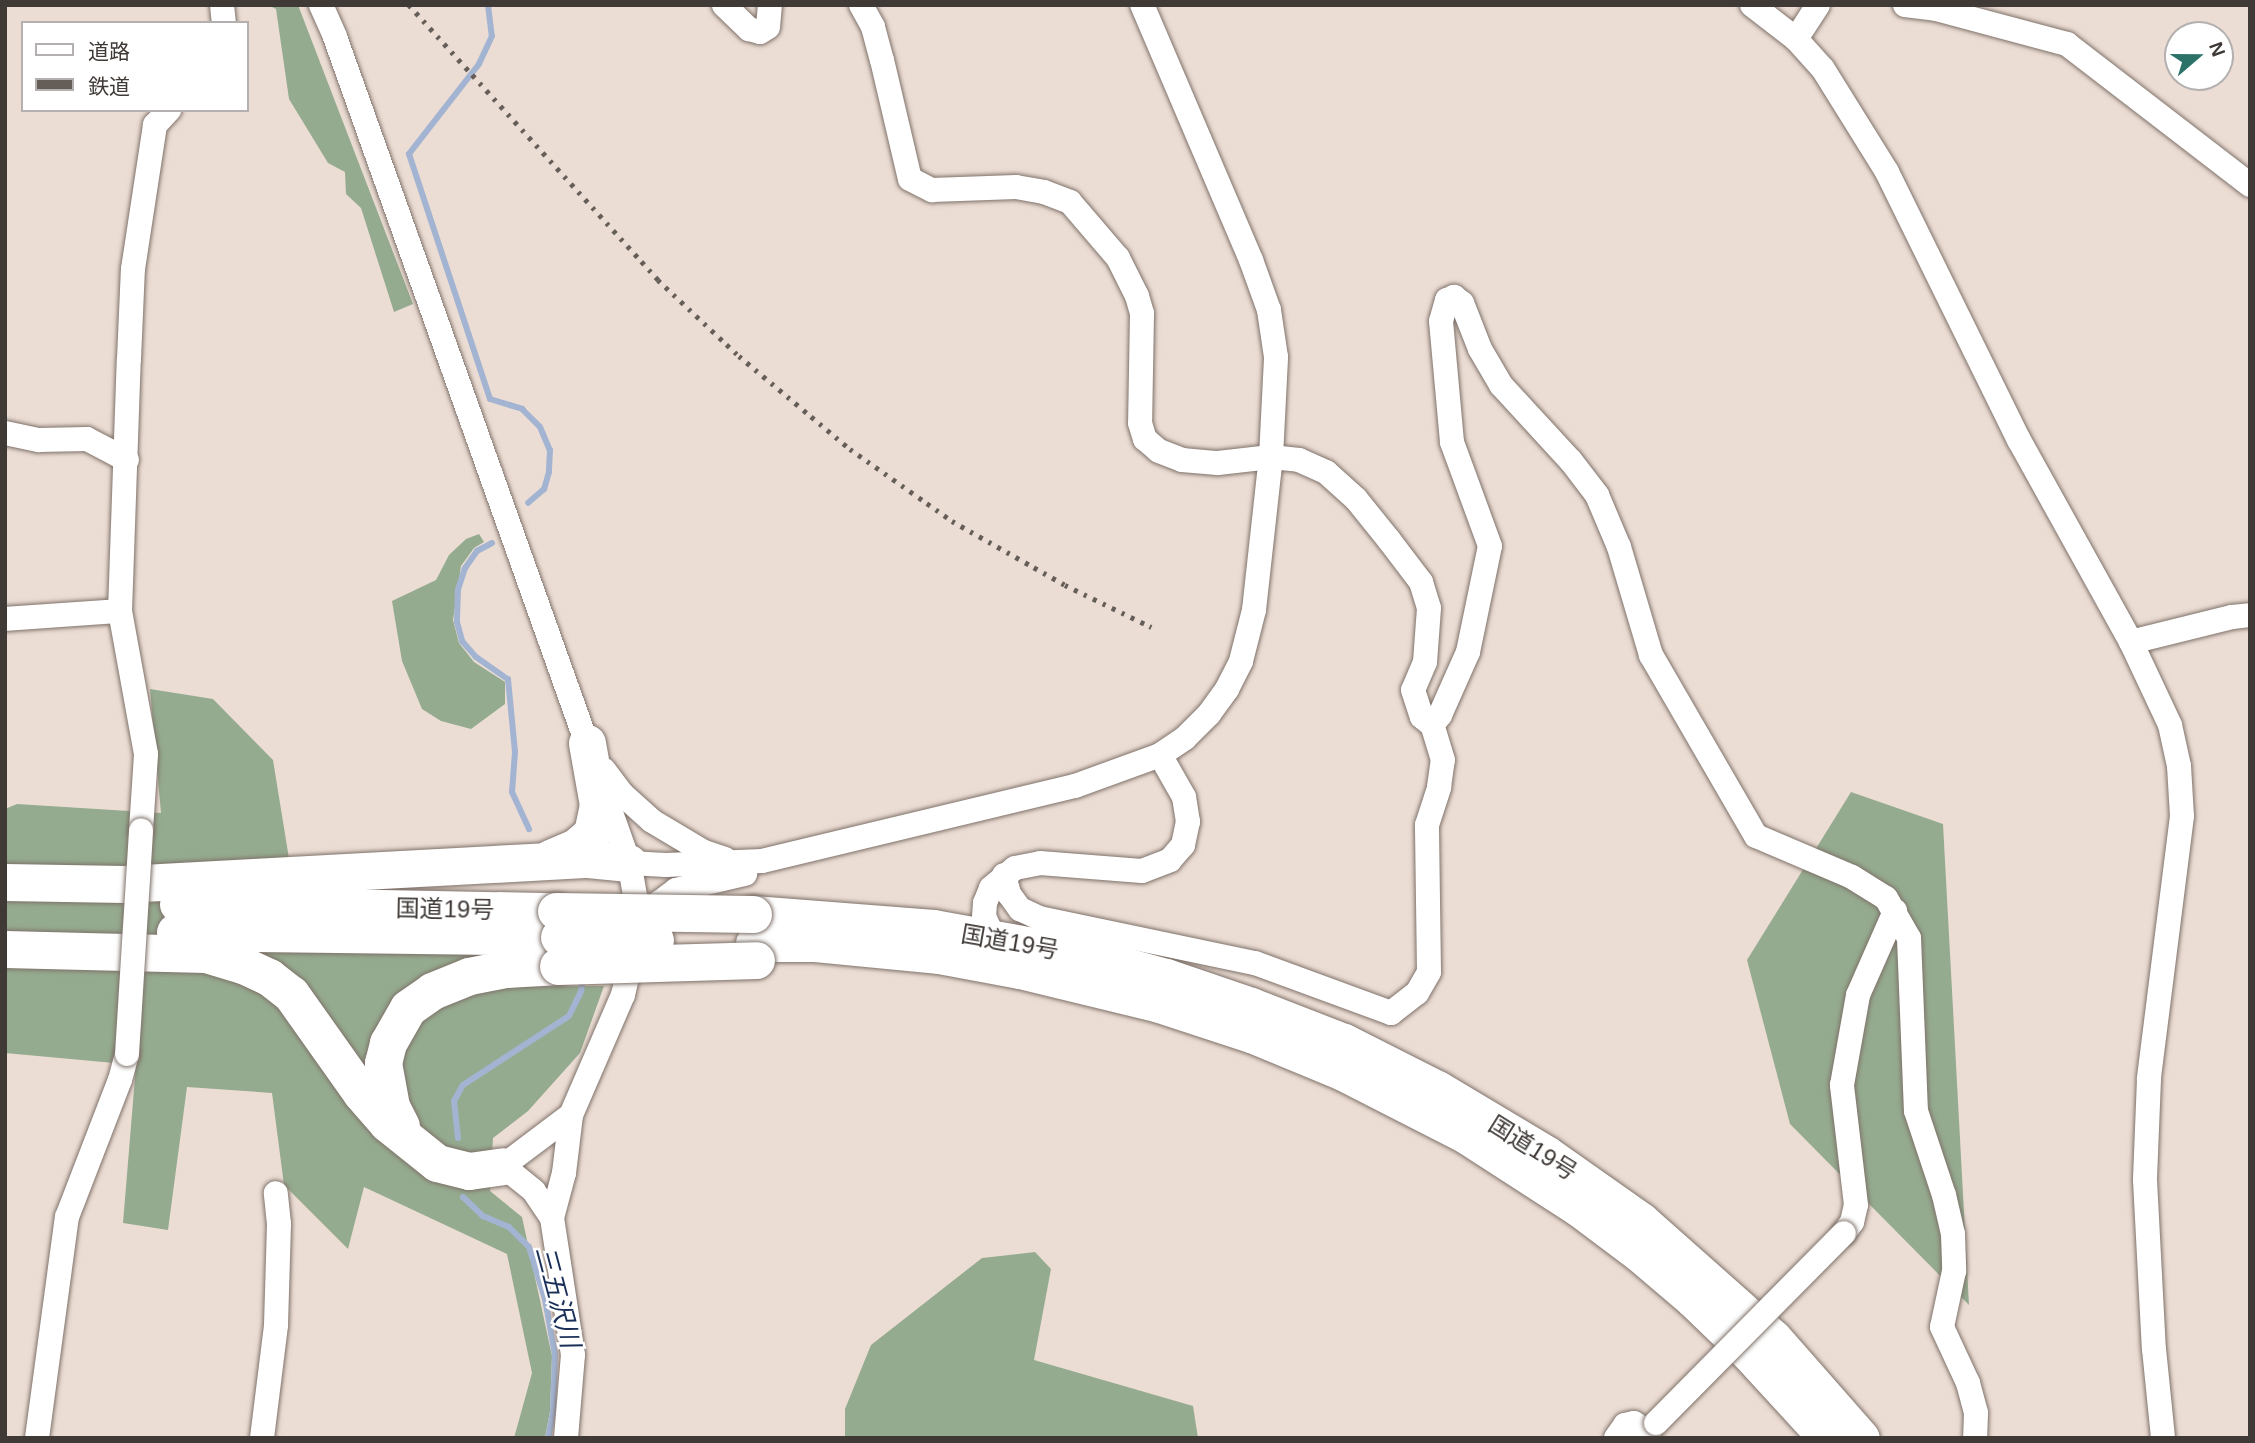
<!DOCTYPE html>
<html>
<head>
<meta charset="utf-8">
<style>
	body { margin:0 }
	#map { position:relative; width:2255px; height:1443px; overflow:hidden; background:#ecddd4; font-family:Helvetica,"Noto Sans JP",sans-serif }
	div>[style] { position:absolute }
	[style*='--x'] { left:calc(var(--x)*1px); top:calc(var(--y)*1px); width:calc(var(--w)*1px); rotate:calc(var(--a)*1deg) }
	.forest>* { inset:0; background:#95ab8f }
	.stream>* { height:6px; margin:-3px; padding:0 3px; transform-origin:3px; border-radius:3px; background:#a3b4d2 }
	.roads { filter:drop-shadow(0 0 2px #7f726a) drop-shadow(0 0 2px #7f726a) }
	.minor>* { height:24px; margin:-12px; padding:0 12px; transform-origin:12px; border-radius:12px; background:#fff }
	.highway>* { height:37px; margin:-18.5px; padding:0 18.5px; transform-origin:18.5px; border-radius:18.5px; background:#fff }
	.rail>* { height:5px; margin-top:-2.5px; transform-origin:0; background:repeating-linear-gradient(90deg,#655d58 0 3.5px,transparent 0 10.5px) }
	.bridges { filter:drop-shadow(0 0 2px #7f726a) drop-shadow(0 0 2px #7f726a) }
	.minor-bridge>* { height:24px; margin:-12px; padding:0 12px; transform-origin:12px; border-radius:12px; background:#fff }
	.highway-bridge>* { height:37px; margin:-18.5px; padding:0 18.5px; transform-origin:18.5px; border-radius:18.5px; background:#fff }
	span { translate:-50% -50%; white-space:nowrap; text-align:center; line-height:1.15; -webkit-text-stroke:5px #fff; paint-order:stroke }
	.street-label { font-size:24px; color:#403a37 }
	.water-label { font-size:26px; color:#192f57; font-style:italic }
	.frame { position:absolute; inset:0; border:7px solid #403a37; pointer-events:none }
	.legend { position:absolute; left:21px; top:21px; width:228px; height:91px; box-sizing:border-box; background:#fff; border:2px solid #b3b0af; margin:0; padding:9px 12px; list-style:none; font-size:21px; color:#403a37 }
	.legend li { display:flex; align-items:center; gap:14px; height:35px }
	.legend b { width:35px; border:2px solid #b3b0af }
	.north { position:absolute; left:2164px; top:21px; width:70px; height:70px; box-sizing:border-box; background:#fff; border:2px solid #b3b0af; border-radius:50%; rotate:70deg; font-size:19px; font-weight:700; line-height:28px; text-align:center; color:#403a37 }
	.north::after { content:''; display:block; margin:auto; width:24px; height:32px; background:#2c7268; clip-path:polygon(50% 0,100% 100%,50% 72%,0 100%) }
</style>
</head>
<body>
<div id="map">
	<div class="forest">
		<i style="clip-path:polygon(268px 5px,298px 5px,413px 304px,394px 312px,361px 208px,346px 194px,345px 172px,328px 163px,289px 99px,276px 9px)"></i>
		<i style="clip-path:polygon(479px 534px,484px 542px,474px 548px,461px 566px,453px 620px,459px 643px,474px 662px,505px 682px,505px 704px,471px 729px,441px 721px,422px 709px,402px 661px,392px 601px,436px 580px,449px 555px,466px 539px)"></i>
		<i style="clip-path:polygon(150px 689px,213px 699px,273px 760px,304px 951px,475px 954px,481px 987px,604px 986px,580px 1053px,528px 1111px,493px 1138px,490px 1191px,522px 1217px,552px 1356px,550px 1411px,545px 1438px,514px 1438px,532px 1373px,507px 1254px,364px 1187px,348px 1249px,284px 1185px,272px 1093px,187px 1087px,168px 1230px,123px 1223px,136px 1065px,5px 1053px,5px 809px,17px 804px,161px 813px)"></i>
		<i style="clip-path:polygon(1851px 792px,1943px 824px,1969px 1305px,1790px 1124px,1747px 960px)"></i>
		<i style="clip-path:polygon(1035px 1252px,1051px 1269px,1034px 1360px,1193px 1406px,1198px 1438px,845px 1438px,845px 1409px,871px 1345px,982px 1258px)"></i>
	</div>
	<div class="stream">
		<i style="--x:488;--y:5;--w:31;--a:83"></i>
		<i style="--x:492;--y:36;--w:31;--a:115"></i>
		<i style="--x:479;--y:64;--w:114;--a:127.9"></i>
		<i style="--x:409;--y:154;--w:258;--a:71.7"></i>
		<i style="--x:490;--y:399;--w:34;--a:17"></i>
		<i style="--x:522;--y:409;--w:25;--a:45"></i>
		<i style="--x:540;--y:427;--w:25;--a:67"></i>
		<i style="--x:550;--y:450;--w:22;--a:93"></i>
		<i style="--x:549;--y:472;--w:18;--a:106"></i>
		<i style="--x:544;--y:489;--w:21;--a:139"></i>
		<i style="--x:492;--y:543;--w:17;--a:152"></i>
		<i style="--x:477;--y:551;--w:21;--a:125"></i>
		<i style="--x:465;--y:568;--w:23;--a:108"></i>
		<i style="--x:458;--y:590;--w:32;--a:92"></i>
		<i style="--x:457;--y:622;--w:20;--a:75"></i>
		<i style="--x:462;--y:641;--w:21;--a:49"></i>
		<i style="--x:476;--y:657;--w:39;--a:35"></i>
		<i style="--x:508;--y:679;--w:73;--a:84.5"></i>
		<i style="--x:515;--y:752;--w:40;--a:94.3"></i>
		<i style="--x:512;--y:792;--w:41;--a:65.3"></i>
		<i style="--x:458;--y:1138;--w:37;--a:-96"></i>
		<i style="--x:454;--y:1101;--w:18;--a:-61"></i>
		<i style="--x:463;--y:1085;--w:126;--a:-33.1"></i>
		<i style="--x:569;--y:1016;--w:28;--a:-64"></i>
		<i style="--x:581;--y:991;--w:13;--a:-81"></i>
		<i style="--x:463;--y:1197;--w:28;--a:44"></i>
		<i style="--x:483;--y:1216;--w:28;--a:23"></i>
		<i style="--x:509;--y:1227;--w:28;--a:45"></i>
		<i style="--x:529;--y:1247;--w:54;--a:72.9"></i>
		<i style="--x:545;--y:1299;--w:57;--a:79.9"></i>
		<i style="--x:555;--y:1355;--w:56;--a:92"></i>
		<i style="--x:553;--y:1411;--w:27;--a:100"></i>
	</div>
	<div class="roads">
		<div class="minor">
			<i style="--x:222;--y:5;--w:18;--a:84"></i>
			<i style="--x:321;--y:5;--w:35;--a:66"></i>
			<i style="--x:335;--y:37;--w:762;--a:70.38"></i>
			<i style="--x:724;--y:5;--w:35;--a:44"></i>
			<i style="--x:749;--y:29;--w:11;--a:15"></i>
			<i style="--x:760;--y:32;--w:9;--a:-32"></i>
			<i style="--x:768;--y:27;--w:22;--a:-85"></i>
			<i style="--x:861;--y:5;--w:25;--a:61"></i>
			<i style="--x:873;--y:27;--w:34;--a:75"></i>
			<i style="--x:882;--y:60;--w:122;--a:76.8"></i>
			<i style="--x:910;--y:179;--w:25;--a:27"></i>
			<i style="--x:932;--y:190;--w:84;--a:-2"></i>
			<i style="--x:1016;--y:187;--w:28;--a:10"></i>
			<i style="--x:1044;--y:192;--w:28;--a:21"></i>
			<i style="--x:1070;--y:202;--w:74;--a:49.4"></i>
			<i style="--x:1118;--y:258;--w:42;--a:63.4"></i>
			<i style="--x:1137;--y:296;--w:18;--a:74"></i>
			<i style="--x:1142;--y:313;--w:110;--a:91"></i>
			<i style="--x:1140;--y:423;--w:17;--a:73"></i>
			<i style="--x:1145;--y:439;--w:18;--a:41"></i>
			<i style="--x:1159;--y:451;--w:25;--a:21"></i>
			<i style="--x:1182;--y:460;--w:36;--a:5"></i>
			<i style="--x:1218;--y:463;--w:53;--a:-6.5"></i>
			<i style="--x:1271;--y:457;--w:28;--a:6"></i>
			<i style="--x:1299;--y:460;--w:30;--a:24"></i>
			<i style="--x:1326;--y:472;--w:40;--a:42"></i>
			<i style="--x:1356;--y:499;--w:53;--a:51.2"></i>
			<i style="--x:1389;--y:540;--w:53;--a:52.7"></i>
			<i style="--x:1421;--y:582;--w:27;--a:73"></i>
			<i style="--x:1429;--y:608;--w:54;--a:94.2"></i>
			<i style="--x:1425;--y:662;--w:30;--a:113"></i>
			<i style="--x:1413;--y:690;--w:28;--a:72"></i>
			<i style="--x:1422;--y:717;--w:13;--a:39"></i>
			<i style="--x:1432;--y:725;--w:13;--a:-51"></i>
			<i style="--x:1440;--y:715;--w:69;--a:-66"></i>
			<i style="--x:1468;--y:652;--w:108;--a:-78.3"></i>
			<i style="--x:1490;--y:546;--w:111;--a:-110.1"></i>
			<i style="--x:1452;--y:442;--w:121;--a:-95.2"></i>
			<i style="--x:1441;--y:321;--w:22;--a:-74"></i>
			<i style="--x:1447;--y:300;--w:8;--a:-23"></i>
			<i style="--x:1454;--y:297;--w:10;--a:37"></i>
			<i style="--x:1462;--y:303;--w:49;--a:68.6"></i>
			<i style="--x:1480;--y:349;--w:42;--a:59.7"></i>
			<i style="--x:1501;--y:385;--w:103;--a:47.4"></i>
			<i style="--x:1571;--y:461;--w:43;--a:52.6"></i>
			<i style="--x:1597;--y:495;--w:56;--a:67.1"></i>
			<i style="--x:1619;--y:547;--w:113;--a:73.5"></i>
			<i style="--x:1651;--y:655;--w:209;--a:59.9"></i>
			<i style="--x:1756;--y:836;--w:104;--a:23.1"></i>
			<i style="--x:1852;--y:877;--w:40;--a:32"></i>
			<i style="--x:1886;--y:898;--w:46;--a:60.1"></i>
			<i style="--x:1909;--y:938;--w:173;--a:87.7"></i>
			<i style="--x:1916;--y:1111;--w:89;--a:71.6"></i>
			<i style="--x:1944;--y:1195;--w:40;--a:77"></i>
			<i style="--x:1953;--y:1234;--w:37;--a:88"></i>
			<i style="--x:1954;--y:1271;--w:57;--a:102.1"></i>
			<i style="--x:1942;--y:1327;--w:62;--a:65.1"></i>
			<i style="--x:1968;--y:1383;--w:31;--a:75"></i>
			<i style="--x:1976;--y:1413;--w:25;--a:92"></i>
			<i style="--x:1752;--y:5;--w:56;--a:37.7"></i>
			<i style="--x:1796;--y:39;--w:40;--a:48"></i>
			<i style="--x:1823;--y:69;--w:121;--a:58.1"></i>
			<i style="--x:1887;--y:172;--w:299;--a:63.8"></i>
			<i style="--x:2019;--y:440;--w:231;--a:61"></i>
			<i style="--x:2131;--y:642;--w:92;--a:64.8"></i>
			<i style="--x:2170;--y:725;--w:42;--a:77.6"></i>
			<i style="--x:2179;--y:766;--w:50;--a:86.6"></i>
			<i style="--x:2182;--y:816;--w:265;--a:97.2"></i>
			<i style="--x:2149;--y:1079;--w:101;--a:92.3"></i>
			<i style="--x:2145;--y:1180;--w:169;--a:87"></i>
			<i style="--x:2154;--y:1349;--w:89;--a:84.2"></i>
			<i style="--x:1905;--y:5;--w:31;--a:7"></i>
			<i style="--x:1936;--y:9;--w:136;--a:15"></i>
			<i style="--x:2067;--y:44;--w:231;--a:37.6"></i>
			<i style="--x:1796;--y:39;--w:40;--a:-57.1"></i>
			<i style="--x:5;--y:433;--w:35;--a:12"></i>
			<i style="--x:39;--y:440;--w:48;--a:-1.2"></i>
			<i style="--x:87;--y:439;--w:45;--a:27.7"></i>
			<i style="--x:5;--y:619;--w:115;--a:-4"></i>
			<i style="--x:2131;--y:642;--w:104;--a:-13.9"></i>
			<i style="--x:2232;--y:617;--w:18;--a:-6"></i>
			<i style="--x:604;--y:770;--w:30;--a:53"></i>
			<i style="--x:622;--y:794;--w:40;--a:42"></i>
			<i style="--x:652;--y:821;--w:61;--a:30.8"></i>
			<i style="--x:704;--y:852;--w:22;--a:18"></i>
			<i style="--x:141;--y:830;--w:76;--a:-86.2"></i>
			<i style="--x:146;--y:754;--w:145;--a:-100.3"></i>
			<i style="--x:120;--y:611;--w:252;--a:-88"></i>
			<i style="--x:129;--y:359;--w:90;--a:-87.5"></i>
			<i style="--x:133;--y:269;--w:146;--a:-81.3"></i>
			<i style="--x:155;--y:125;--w:21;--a:-47"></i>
			<i style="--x:629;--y:863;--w:37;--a:3"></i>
			<i style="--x:666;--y:865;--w:96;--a:-2.4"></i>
			<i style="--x:762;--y:861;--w:322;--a:-13.5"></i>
			<i style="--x:1075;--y:786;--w:90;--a:-20"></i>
			<i style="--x:1160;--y:755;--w:30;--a:-34"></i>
			<i style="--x:1185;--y:738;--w:34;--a:-45"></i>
			<i style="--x:1209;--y:714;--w:31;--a:-54"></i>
			<i style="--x:1227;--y:689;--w:31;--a:-63"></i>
			<i style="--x:1241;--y:661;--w:53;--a:-75.7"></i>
			<i style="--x:1254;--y:610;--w:154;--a:-83.7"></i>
			<i style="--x:1271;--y:457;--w:100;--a:-87.1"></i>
			<i style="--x:1276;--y:357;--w:48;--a:-98.5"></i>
			<i style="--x:1269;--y:310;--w:53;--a:-109.8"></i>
			<i style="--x:1251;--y:260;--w:277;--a:-113.1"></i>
			<i style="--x:1004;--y:875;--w:20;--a:75"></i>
			<i style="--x:1009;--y:894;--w:19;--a:54"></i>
			<i style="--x:1020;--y:909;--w:21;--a:25"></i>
			<i style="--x:1039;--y:918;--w:221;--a:11.8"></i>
			<i style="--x:1255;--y:963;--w:145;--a:20.2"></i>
			<i style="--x:1391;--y:1013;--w:33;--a:-38"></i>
			<i style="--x:1417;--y:993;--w:24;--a:-60"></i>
			<i style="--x:1429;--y:972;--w:147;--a:-90.8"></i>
			<i style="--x:1427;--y:825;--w:40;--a:-72"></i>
			<i style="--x:1439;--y:787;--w:27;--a:-82"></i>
			<i style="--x:1443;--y:760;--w:37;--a:-107"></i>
			<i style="--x:654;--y:920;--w:19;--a:-72"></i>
			<i style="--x:660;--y:902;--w:20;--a:-37"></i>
			<i style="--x:676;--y:890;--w:71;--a:-13.1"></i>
			<i style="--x:994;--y:938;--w:23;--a:-115"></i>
			<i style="--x:984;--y:917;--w:14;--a:-86"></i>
			<i style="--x:985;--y:903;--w:16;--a:-68"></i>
			<i style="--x:991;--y:888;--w:31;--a:-40"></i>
			<i style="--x:1015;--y:868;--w:25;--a:-11"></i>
			<i style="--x:1040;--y:863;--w:102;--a:4.5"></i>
			<i style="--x:1142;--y:871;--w:30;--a:-21"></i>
			<i style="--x:1170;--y:860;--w:20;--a:-49"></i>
			<i style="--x:1183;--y:845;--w:24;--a:-78"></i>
			<i style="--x:1188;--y:822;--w:25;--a:-99"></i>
			<i style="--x:1184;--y:797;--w:48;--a:-119.7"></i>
			<i style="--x:552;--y:1218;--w:47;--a:-75.1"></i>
			<i style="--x:564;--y:1173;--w:58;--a:-83.1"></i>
			<i style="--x:1844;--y:1233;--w:14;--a:-54"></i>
			<i style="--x:1852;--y:1222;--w:17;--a:-77"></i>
			<i style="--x:1856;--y:1205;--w:121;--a:-96.7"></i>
			<i style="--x:1842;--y:1085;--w:91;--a:-79.9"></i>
			<i style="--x:1858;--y:995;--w:92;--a:-66.2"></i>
			<i style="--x:37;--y:1438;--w:223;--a:-82.3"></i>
			<i style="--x:67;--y:1217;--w:147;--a:-68.9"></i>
			<i style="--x:120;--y:1080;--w:27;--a:-75"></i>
			<i style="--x:262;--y:1438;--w:114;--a:-82.9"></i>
			<i style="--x:276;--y:1325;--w:101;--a:-88.3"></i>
			<i style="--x:279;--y:1224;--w:31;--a:-96"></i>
			<i style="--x:566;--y:1438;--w:83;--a:-85.2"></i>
			<i style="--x:573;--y:1355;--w:139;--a:-98.7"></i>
			<i style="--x:552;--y:1218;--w:32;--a:-124"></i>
			<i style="--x:534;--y:1191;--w:40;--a:-141"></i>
			<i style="--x:503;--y:1166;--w:85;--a:-36.9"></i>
			<i style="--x:571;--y:1115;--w:131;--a:-66.6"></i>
			<i style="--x:623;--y:995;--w:58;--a:-77.2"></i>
			<i style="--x:636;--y:938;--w:37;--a:-90"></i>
			<i style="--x:636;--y:901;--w:39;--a:-100"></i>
			<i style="--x:629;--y:863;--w:77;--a:-109.6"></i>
			<i style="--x:1616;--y:1438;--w:16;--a:-55"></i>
			<i style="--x:1625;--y:1425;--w:9;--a:-13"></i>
			<i style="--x:1634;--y:1423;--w:18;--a:34"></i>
		</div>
		<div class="highway">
			<i style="--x:550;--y:858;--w:28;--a:-23"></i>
			<i style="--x:576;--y:847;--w:21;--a:-41"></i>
			<i style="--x:592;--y:833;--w:29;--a:-78"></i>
			<i style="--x:598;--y:805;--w:63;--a:-100.1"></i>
			<i style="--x:5;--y:882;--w:119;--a:1"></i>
			<i style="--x:124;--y:884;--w:465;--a:-3.1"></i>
			<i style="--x:588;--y:859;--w:41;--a:5.6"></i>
			<i style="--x:178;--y:904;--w:378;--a:1.1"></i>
			<i style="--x:753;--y:914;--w:181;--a:4.4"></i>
			<i style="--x:933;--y:928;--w:158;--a:10.2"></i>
			<i style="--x:1088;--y:956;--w:81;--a:15.1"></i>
			<i style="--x:1166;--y:977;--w:90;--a:18.8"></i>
			<i style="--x:1251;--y:1006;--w:100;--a:21.2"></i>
			<i style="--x:1344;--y:1042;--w:104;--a:26.8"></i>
			<i style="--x:1437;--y:1089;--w:127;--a:30.8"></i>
			<i style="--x:1546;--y:1154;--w:116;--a:35.2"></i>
			<i style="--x:1641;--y:1221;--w:176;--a:41.6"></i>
			<i style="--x:1773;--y:1338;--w:133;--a:48.7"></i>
			<i style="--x:175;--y:932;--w:384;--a:0.7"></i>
			<i style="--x:754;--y:943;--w:61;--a:0"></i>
			<i style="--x:815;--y:943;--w:125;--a:5.5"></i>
			<i style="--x:939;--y:955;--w:82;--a:10.5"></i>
			<i style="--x:1020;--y:970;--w:143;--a:13.7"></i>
			<i style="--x:1159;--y:1004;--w:97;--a:18.1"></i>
			<i style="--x:1251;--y:1034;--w:100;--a:22.4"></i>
			<i style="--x:1343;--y:1072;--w:138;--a:27.1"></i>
			<i style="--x:1466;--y:1135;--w:135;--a:32.9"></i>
			<i style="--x:1579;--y:1208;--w:75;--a:36.9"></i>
			<i style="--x:1639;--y:1253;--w:71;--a:40.4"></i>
			<i style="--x:1693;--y:1299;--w:76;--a:43.9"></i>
			<i style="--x:1748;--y:1352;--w:117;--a:47.4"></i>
			<i style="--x:5;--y:949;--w:201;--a:1.4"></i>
			<i style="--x:206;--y:954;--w:39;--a:17"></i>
			<i style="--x:243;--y:965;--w:29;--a:25"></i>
			<i style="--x:269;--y:977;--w:28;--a:38"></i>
			<i style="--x:291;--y:994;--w:121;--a:54.7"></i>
			<i style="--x:361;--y:1093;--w:40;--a:49"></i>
			<i style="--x:387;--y:1123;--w:64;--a:38.7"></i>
			<i style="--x:437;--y:1163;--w:33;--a:14"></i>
			<i style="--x:469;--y:1171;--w:34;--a:-8"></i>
			<i style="--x:401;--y:1126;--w:22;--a:-117"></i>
			<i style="--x:391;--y:1106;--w:44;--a:-100.5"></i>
			<i style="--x:383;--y:1063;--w:21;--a:-76"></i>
			<i style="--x:388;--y:1043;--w:40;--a:-60.3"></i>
			<i style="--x:408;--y:1008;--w:29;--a:-35"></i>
			<i style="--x:432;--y:991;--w:40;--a:-22"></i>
			<i style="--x:469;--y:976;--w:38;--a:-11"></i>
			<i style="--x:506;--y:969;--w:52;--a:-3.3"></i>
		</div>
	</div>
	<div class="rail">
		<i style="--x:409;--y:5;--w:371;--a:47.8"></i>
		<i style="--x:658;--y:280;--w:111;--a:43.2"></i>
		<i style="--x:739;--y:356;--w:145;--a:40"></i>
		<i style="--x:850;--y:449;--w:125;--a:35.2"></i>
		<i style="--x:952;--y:521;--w:130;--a:29.5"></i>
		<i style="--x:1065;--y:585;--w:96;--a:26"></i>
	</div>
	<div class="bridges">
		<div class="minor-bridge">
			<i style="--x:127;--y:1054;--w:224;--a:-86.4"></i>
			<i style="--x:1656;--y:1423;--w:267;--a:-45.3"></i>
		</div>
		<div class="highway-bridge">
			<i style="--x:556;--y:911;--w:197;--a:0.9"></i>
			<i style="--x:559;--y:937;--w:96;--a:1.8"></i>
			<i style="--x:558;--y:966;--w:198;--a:-1.7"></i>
		</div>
	</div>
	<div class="street-label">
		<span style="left:445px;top:909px;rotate:1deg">国道19号</span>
		<span style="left:1010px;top:942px;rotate:10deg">国道19号</span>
		<span style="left:1533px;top:1148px;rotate:32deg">国道19号</span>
	</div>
	<div class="water-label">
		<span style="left:557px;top:1297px;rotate:75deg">三五沢川</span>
	</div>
	<div class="frame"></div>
	<ul class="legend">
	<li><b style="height:9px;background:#fff"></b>道路</li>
	<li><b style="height:9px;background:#655d58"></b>鉄道</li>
	</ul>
	<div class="north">N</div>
</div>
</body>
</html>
